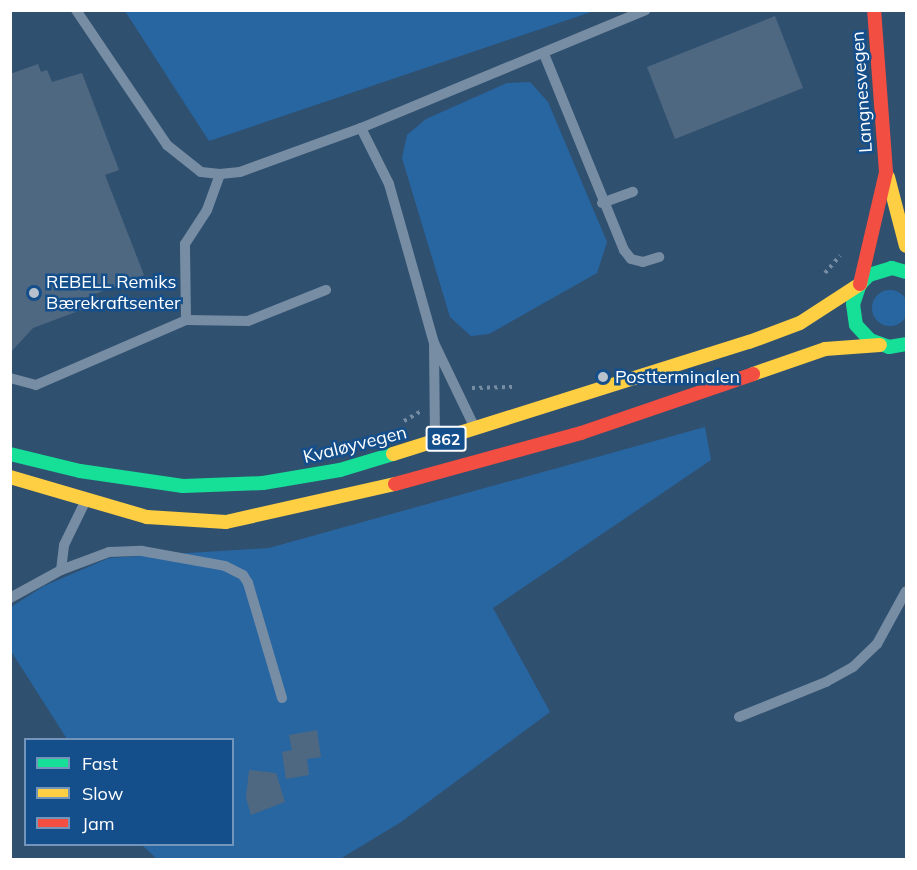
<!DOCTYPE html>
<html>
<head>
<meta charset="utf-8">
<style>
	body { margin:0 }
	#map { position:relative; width:917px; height:870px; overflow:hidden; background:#305070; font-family:Mulish,sans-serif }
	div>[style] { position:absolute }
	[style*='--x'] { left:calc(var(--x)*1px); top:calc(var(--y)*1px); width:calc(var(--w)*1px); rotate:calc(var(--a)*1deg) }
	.green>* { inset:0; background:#2866a2 }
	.round { border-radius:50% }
	.building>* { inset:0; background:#4f6882 }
	.path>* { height:4px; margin-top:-2px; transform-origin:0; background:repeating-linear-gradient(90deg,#778da4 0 3px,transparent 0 7.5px) }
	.lane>* { height:10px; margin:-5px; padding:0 5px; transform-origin:5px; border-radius:5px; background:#778da4 }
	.fast>* { height:14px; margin:-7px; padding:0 7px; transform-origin:7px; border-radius:7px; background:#16e098 }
	.slow>* { height:14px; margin:-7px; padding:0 7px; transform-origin:7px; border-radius:7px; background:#ffcf43 }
	.jam>* { height:14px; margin:-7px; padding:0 7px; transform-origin:7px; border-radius:7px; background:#f24e42 }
	.dots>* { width:16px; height:16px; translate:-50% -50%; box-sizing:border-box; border:3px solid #154f8b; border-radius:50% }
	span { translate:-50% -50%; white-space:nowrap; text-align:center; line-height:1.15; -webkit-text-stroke:5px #154f8b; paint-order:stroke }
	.shield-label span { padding:2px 4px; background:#154f8b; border:2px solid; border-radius:4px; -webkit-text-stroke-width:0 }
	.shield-label { font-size:16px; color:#fff; font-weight:700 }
	.street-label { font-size:18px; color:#fff }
	.poi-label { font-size:18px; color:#fff }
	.left { translate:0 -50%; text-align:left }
	.frame { position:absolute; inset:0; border:12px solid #fff; pointer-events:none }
	.legend { position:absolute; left:24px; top:738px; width:210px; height:108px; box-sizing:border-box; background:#154f8b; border:2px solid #7395b9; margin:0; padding:8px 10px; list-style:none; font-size:18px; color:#fff }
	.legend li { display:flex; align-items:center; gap:12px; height:30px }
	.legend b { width:30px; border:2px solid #7395b9 }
</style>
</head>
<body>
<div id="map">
	<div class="green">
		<i style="clip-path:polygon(125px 11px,594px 11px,209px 141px)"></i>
		<i style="clip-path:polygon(530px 82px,548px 102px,607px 242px,597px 273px,489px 334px,471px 336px,450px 317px,402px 158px,407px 135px,426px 119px,507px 83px)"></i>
		<i class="round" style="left:872px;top:290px;width:36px;height:36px"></i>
		<i style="clip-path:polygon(705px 427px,711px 460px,493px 608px,550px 712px,401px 822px,340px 859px,157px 859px,142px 845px,232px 844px,232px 740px,67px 739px,11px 651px,11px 607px,44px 586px,109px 558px,269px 548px)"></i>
	</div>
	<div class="building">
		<i style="clip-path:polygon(775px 16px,803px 88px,675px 139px,647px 67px)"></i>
		<i style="clip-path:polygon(38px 64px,41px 72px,47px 70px,52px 82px,82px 73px,119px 170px,105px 175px,144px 275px,85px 298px,89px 307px,33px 328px,10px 353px,10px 74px)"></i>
		<i style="clip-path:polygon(317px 730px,321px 757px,307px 759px,309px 775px,286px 779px,282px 752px,292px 750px,289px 735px)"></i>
		<i style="clip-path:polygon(249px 770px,276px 773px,285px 802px,251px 815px,246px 798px)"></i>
	</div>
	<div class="path">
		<i style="--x:825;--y:273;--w:23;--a:-49"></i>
		<i style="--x:472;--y:388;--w:40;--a:-1.4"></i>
		<i style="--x:404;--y:421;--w:20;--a:-30"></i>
	</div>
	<div class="lane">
		<i style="--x:76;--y:10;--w:163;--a:56"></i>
		<i style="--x:167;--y:145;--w:43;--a:38.5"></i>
		<i style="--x:201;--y:172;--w:19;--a:6"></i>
		<i style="--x:220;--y:174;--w:20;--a:-6"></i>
		<i style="--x:240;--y:172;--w:129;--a:-20"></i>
		<i style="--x:361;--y:128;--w:308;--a:-22.5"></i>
		<i style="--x:544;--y:54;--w:212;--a:67.8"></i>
		<i style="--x:624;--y:250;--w:11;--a:52"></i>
		<i style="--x:631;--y:259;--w:12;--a:14"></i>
		<i style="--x:643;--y:262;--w:17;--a:-17"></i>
		<i style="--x:361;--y:128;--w:63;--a:63.4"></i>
		<i style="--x:389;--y:184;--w:165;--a:74.2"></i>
		<i style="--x:434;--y:343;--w:90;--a:64.3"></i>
		<i style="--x:602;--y:203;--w:33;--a:-20"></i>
		<i style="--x:186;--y:320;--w:62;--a:0.9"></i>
		<i style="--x:248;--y:321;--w:84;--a:-21.7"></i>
		<i style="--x:434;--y:343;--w:93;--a:89.4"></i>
		<i style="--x:10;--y:378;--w:27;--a:15"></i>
		<i style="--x:36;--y:385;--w:163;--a:-23.4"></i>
		<i style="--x:186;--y:320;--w:76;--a:-90.8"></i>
		<i style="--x:185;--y:244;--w:40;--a:-57.1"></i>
		<i style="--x:207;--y:210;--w:38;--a:-70"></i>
		<i style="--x:61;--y:570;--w:25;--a:-83"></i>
		<i style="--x:64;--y:545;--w:46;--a:-64"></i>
		<i style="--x:10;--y:598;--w:58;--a:-28.8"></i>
		<i style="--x:61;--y:570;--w:51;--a:-20.6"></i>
		<i style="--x:109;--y:552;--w:33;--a:-2"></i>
		<i style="--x:142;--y:551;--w:84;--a:10.2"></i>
		<i style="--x:225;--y:566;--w:20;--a:27"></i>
		<i style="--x:243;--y:575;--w:9;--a:58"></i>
		<i style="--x:248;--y:583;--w:120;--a:73.5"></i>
		<i style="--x:739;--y:717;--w:94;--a:-21.9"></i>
		<i style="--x:826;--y:682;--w:31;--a:-29"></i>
		<i style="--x:853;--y:667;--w:33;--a:-44"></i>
		<i style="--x:877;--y:644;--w:60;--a:-61.3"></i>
	</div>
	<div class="fast">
		<i style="--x:906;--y:272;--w:15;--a:-164"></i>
		<i style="--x:892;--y:268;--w:24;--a:163"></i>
		<i style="--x:869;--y:275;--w:13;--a:135"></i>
		<i style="--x:860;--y:284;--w:21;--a:109"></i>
		<i style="--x:853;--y:304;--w:21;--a:82"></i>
		<i style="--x:856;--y:325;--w:21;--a:47"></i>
		<i style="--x:870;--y:340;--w:20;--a:20"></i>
		<i style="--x:889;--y:347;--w:17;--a:-10"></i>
		<i style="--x:10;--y:454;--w:72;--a:13.7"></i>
		<i style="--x:80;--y:471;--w:104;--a:8.3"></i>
		<i style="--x:183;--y:486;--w:80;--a:-2.1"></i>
		<i style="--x:263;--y:483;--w:78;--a:-9.6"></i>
		<i style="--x:340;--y:470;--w:55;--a:-16.8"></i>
	</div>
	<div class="slow">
		<i style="--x:888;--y:177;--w:71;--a:75.4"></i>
		<i style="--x:753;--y:374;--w:76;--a:-19.1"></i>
		<i style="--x:825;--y:349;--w:55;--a:-4.2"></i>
		<i style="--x:393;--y:454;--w:373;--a:-17.5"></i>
		<i style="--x:749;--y:342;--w:54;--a:-20.4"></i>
		<i style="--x:800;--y:323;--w:72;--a:-33"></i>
		<i style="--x:10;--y:477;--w:143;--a:16.3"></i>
		<i style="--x:147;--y:517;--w:79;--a:3.6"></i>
		<i style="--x:226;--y:522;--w:173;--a:-12.7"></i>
	</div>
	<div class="jam">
		<i style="--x:860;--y:284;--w:115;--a:-76.9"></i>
		<i style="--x:886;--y:172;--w:162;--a:-94.2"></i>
		<i style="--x:395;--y:484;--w:193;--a:-15.3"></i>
		<i style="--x:581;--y:433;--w:182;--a:-18.9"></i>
	</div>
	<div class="dots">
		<i style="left:34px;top:293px;background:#b7c2cd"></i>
		<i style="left:603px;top:377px;background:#b7c2cd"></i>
	</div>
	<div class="shield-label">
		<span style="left:446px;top:439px">862</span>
	</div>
	<div class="street-label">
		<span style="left:862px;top:92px;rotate:-94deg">Langnesvegen</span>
		<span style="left:355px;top:445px;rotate:-14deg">Kvaløyvegen</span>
	</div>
	<div class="poi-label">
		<span class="left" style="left:46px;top:293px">REBELL Remiks<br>Bærekraftsenter</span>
		<span class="left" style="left:615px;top:377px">Postterminalen</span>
	</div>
	<div class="frame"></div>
	<ul class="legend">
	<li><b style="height:8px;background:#16e098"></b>Fast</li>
	<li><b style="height:8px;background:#ffcf43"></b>Slow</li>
	<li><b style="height:8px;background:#f24e42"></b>Jam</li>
	</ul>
</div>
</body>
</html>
